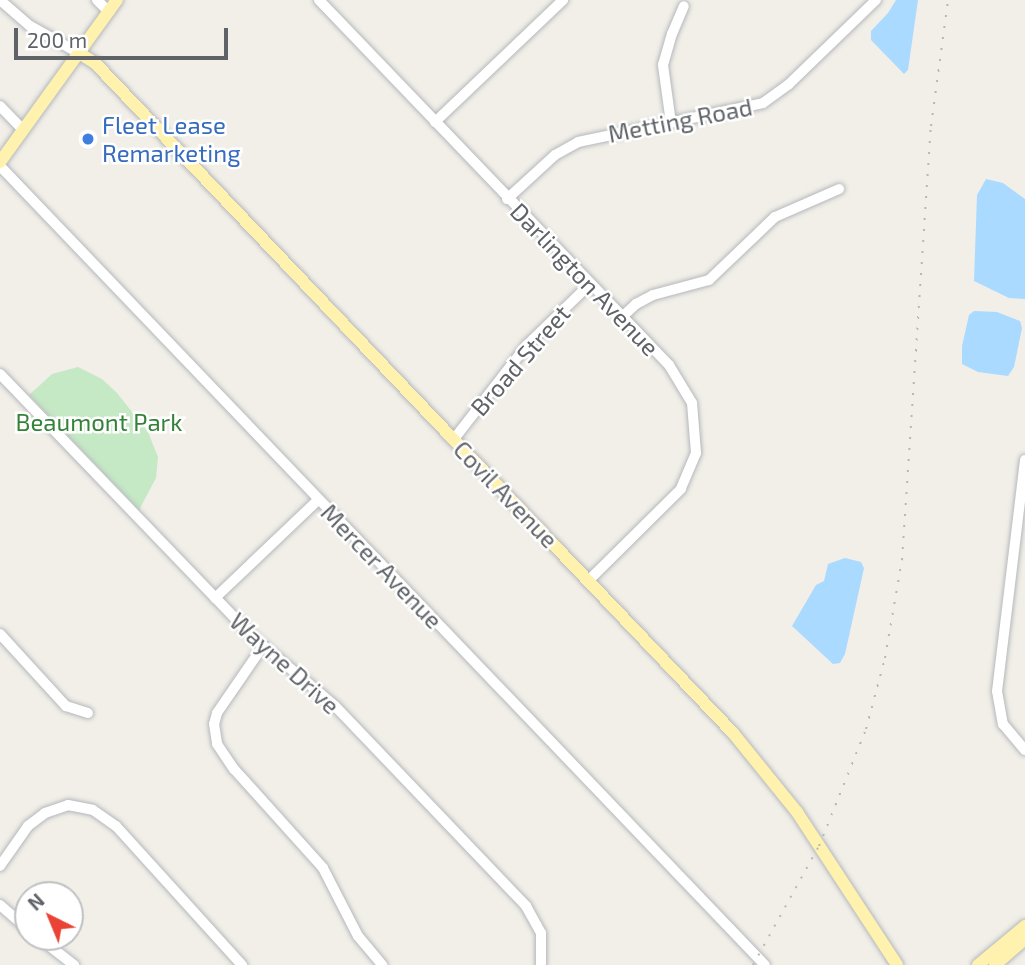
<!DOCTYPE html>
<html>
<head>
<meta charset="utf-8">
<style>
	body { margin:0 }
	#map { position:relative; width:1025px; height:965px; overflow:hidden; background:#f1efe8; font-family:"Exo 2",sans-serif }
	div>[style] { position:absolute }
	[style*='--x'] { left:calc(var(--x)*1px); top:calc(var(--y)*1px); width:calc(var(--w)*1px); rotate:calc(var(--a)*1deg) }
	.green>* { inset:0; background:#c5e8c5 }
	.water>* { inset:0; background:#aadaff }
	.roads { filter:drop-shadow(0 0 2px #b5b8bc) drop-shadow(0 0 2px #b5b8bc) }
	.minor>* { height:10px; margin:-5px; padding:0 5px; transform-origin:5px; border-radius:5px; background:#fff }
	.major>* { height:12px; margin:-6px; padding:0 6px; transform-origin:6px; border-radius:6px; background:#fff2af }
	.rail>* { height:2px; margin-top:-1px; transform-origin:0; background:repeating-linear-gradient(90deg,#b6b7b8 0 2px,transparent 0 11px) }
	.dots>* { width:19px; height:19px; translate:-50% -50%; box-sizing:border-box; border:4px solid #fff; border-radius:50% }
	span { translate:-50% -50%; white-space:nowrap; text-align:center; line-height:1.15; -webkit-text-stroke:5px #fff; paint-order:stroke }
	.street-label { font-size:24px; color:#5f6368 }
	.shop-label { font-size:24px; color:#366cbe }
	.left { translate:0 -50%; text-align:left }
	.park-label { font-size:24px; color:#348238 }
	.north { position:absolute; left:14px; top:881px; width:70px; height:70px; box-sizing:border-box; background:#fff; border:2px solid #bfc1c3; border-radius:50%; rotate:317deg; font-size:19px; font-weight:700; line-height:28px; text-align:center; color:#5f6368 }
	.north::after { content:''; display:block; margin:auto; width:24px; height:32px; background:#ea4335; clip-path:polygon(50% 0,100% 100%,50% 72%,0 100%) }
	.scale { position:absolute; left:14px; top:28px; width:214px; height:32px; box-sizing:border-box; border:4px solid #5f6368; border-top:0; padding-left:9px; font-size:21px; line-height:24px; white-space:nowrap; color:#5f6368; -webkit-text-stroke:5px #fff; paint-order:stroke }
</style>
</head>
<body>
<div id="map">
	<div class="green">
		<i style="clip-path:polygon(78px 367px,102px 379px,117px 393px,148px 432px,158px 457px,156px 478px,139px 510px,29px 395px,52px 374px)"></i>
	</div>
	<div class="water">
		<i style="clip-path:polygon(896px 0,918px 0,908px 70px,904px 74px,871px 40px,871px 31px,888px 13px)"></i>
		<i style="clip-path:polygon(986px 179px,1003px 183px,1025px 199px,1025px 299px,1009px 298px,974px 281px,977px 195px)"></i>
		<i style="clip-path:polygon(974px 311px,997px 312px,1020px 321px,1022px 328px,1014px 367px,1008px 376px,978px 372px,962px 364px,962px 346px,969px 315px)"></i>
		<i style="clip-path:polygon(845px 558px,861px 562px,864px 568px,845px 654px,840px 663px,833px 664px,792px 626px,816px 585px,824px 581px,828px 564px)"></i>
	</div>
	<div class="roads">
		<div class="minor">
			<i style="--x:0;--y:0;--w:40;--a:41"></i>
			<i style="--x:30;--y:26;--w:56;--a:28.9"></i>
			<i style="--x:97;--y:0;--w:17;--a:45"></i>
			<i style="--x:319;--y:0;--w:506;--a:46.2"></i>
			<i style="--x:669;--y:365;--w:44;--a:58.8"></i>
			<i style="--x:692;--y:403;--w:50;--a:85.4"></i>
			<i style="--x:696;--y:453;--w:39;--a:113"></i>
			<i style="--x:681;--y:489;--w:131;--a:135.3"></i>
			<i style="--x:0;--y:106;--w:33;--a:46"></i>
			<i style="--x:435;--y:122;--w:177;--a:-43.6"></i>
			<i style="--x:671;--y:123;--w:59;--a:-97.9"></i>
			<i style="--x:663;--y:65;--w:32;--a:-74"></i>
			<i style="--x:672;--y:34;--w:30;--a:-67"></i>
			<i style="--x:0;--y:166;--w:1106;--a:46.25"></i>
			<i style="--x:507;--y:199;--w:65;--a:-42.5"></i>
			<i style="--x:555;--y:155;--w:26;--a:-29"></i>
			<i style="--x:578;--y:142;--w:189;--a:-11.9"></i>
			<i style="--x:763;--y:103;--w:32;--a:-36"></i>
			<i style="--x:789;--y:84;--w:121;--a:-44"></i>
			<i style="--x:622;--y:317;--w:19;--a:-43"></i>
			<i style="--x:636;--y:304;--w:19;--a:-28"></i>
			<i style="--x:653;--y:295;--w:58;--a:-15"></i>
			<i style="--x:709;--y:280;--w:91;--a:-43.7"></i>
			<i style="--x:775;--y:217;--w:70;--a:-23.6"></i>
			<i style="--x:0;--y:374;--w:365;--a:46.1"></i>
			<i style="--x:253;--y:637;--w:107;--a:40.1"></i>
			<i style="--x:335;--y:706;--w:277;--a:46.3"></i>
			<i style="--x:526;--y:906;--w:31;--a:61"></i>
			<i style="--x:541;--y:933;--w:32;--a:90"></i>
			<i style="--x:454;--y:439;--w:119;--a:-52.2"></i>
			<i style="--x:527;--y:345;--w:88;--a:-44.1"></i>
			<i style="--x:1025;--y:460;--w:233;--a:96.9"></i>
			<i style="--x:997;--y:691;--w:34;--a:80"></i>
			<i style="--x:1003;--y:724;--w:34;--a:50"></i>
			<i style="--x:215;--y:598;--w:142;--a:-43.6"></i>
			<i style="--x:0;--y:634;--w:98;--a:47.5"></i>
			<i style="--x:66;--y:706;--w:23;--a:18"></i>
			<i style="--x:263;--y:646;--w:81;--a:124.5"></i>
			<i style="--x:217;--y:713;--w:11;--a:105"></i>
			<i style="--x:214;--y:724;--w:20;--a:81"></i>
			<i style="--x:217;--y:744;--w:30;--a:56"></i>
			<i style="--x:234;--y:769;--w:133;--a:48"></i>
			<i style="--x:323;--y:868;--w:76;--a:62.8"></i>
			<i style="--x:358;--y:936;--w:38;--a:50"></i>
			<i style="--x:0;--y:866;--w:49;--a:-55"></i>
			<i style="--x:28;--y:826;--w:21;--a:-37"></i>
			<i style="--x:45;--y:813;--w:24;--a:-19"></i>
			<i style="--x:68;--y:805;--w:25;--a:11"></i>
			<i style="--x:93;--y:810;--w:28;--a:35"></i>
			<i style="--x:116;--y:826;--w:188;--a:47.8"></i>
			<i style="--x:0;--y:905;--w:37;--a:41"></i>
			<i style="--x:38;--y:937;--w:46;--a:37.9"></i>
		</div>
		<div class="major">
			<i style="--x:79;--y:53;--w:19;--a:32"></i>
			<i style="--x:95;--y:63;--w:925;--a:46.4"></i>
			<i style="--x:733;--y:733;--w:102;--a:51"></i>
			<i style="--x:797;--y:812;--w:183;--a:56.8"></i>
			<i style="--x:0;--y:162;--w:200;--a:-54.2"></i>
			<i style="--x:978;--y:965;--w:61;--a:-39.7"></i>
			<i style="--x:995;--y:965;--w:40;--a:-41"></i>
		</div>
	</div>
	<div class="rail">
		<i style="--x:753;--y:965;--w:136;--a:-61"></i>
		<i style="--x:819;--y:846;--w:126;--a:-68.1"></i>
		<i style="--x:866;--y:729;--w:73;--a:-75"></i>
		<i style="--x:885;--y:658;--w:99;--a:-80.2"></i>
		<i style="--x:902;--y:560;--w:435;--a:-86.2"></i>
		<i style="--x:931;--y:126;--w:127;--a:-82.3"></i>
	</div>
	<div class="dots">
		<i style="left:88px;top:139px;background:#3f7fe0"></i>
	</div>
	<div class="street-label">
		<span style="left:680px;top:120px;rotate:-11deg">Metting Road</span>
		<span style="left:585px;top:279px;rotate:46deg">Darlington Avenue</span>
		<span style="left:520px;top:360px;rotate:-49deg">Broad Street</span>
		<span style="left:506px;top:494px;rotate:46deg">Covil Avenue</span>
		<span style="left:382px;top:566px;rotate:46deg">Mercer Avenue</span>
		<span style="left:285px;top:663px;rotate:42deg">Wayne Drive</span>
	</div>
	<div class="shop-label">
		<span class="left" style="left:102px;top:139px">Fleet Lease<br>Remarketing</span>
	</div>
	<div class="park-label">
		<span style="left:99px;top:422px">Beaumont Park</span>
	</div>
	<div class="north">N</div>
	<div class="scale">200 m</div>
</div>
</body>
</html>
